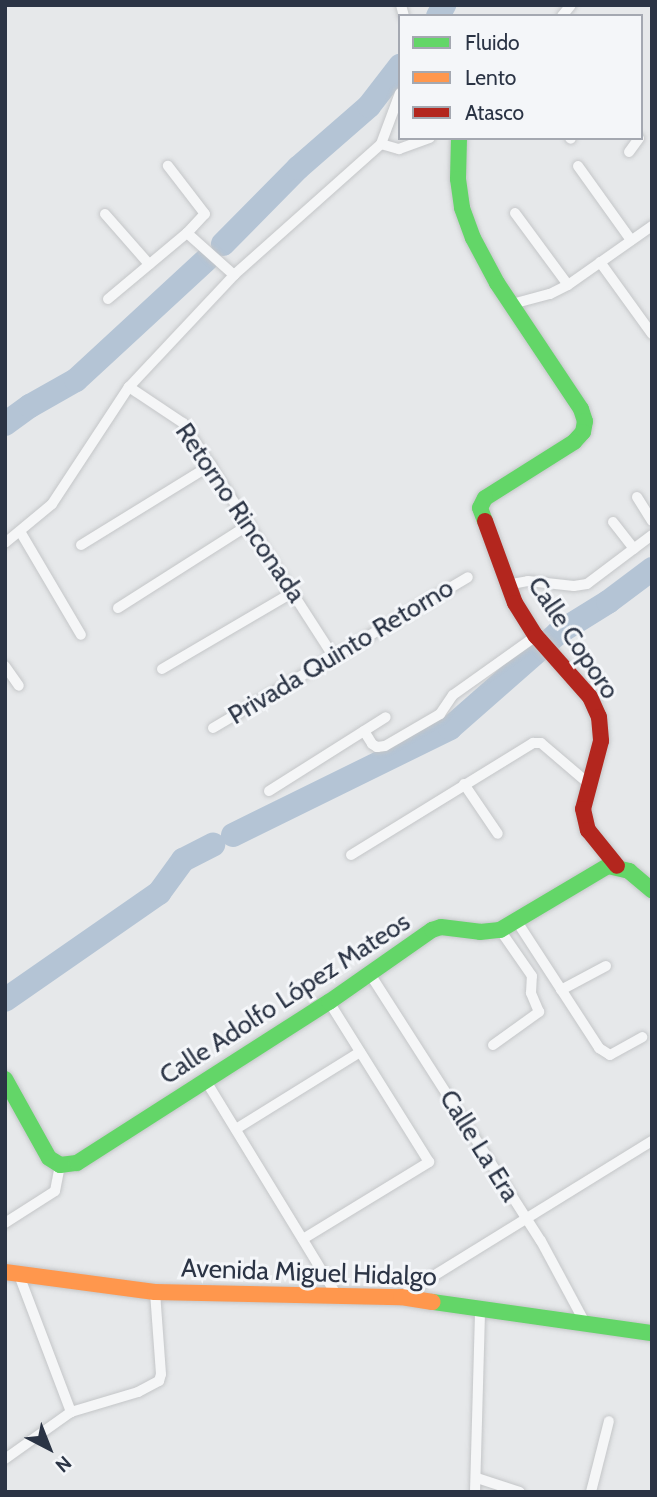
<!DOCTYPE html>
<html>
<head>
<meta charset="utf-8">
<style>
	body { margin:0 }
	#map { position:relative; width:657px; height:1497px; overflow:hidden; background:#e6e8ea; font-family:Cabin,sans-serif }
	div>[style] { position:absolute }
	[style*='--x'] { left:calc(var(--x)*1px); top:calc(var(--y)*1px); width:calc(var(--w)*1px); rotate:calc(var(--a)*1deg) }
	.river>* { height:24px; margin:-12px; padding:0 12px; transform-origin:12px; border-radius:12px; background:#b4c4d5 }
	.roads { filter:drop-shadow(0 0 2px #c4c6c8) drop-shadow(0 0 2px #c4c6c8) }
	.street>* { height:10px; margin:-5px; padding:0 5px; transform-origin:5px; border-radius:5px; background:#f5f6f7 }
	.fast>* { height:16px; margin:-8px; padding:0 8px; transform-origin:8px; border-radius:8px; background:#63d668 }
	.slow>* { height:16px; margin:-8px; padding:0 8px; transform-origin:8px; border-radius:8px; background:#ff974d }
	.jam>* { height:16px; margin:-8px; padding:0 8px; transform-origin:8px; border-radius:8px; background:#b3261e }
	span { translate:-50% -50%; white-space:nowrap; text-align:center; line-height:1.15; -webkit-text-stroke:6px #f4f6f9; paint-order:stroke }
	.street-label { font-size:26px; color:#2b3445 }
	.frame { position:absolute; inset:0; border:7px solid #2b3445; pointer-events:none }
	.legend { position:absolute; left:398px; top:14px; width:245px; height:126px; box-sizing:border-box; background:#f4f6f9; border:2px solid #a4a8b1; margin:0; padding:9px 12px; list-style:none; font-size:21px; color:#2b3445 }
	.legend li { display:flex; align-items:center; gap:14px; height:35px }
	.legend b { width:35px; border:2px solid #a4a8b1 }
	.north { position:absolute; left:14px; top:1413px; width:70px; height:70px; -webkit-text-stroke:5px #f4f6f9; paint-order:stroke; rotate:138deg; font-size:19px; font-weight:700; line-height:28px; text-align:center; color:#2b3445 }
	.north::after { content:''; display:block; margin:auto; width:24px; height:32px; background:#2b3445; clip-path:polygon(50% 0,100% 100%,50% 72%,0 100%) }
</style>
</head>
<body>
<div id="map">
	<div class="river">
		<i style="--x:438;--y:16;--w:13;--a:-61"></i>
		<i style="--x:223;--y:244;--w:107;--a:-45.4"></i>
		<i style="--x:298;--y:168;--w:94;--a:-41.1"></i>
		<i style="--x:369;--y:106;--w:51;--a:-52.2"></i>
		<i style="--x:5;--y:424;--w:31;--a:-36"></i>
		<i style="--x:30;--y:406;--w:53;--a:-29.5"></i>
		<i style="--x:76;--y:380;--w:178;--a:-42.7"></i>
		<i style="--x:233;--y:835;--w:242;--a:-26.2"></i>
		<i style="--x:450;--y:728;--w:144;--a:-41.3"></i>
		<i style="--x:558;--y:633;--w:59;--a:-31.8"></i>
		<i style="--x:608;--y:602;--w:55;--a:-36.9"></i>
		<i style="--x:5;--y:1000;--w:188;--a:-34.8"></i>
		<i style="--x:159;--y:893;--w:41;--a:-54"></i>
		<i style="--x:183;--y:860;--w:34;--a:-27"></i>
	</div>
	<div class="roads">
		<div class="street">
			<i style="--x:401;--y:5;--w:11;--a:75"></i>
			<i style="--x:562;--y:16;--w:14;--a:-51"></i>
			<i style="--x:570;--y:138;--w:1;--a:45"></i>
			<i style="--x:381;--y:144;--w:19;--a:16"></i>
			<i style="--x:399;--y:149;--w:33;--a:-20"></i>
			<i style="--x:629;--y:152;--w:17;--a:-54"></i>
			<i style="--x:578;--y:166;--w:91;--a:54.4"></i>
			<i style="--x:515;--y:213;--w:89;--a:53.6"></i>
			<i style="--x:105;--y:214;--w:67;--a:48.7"></i>
			<i style="--x:187;--y:233;--w:63;--a:41.8"></i>
			<i style="--x:600;--y:262;--w:89;--a:54.2"></i>
			<i style="--x:108;--y:299;--w:103;--a:-39.9"></i>
			<i style="--x:187;--y:233;--w:26;--a:-47"></i>
			<i style="--x:205;--y:214;--w:61;--a:-127.6"></i>
			<i style="--x:512;--y:304;--w:39;--a:-15"></i>
			<i style="--x:550;--y:294;--w:20;--a:-27"></i>
			<i style="--x:568;--y:285;--w:103;--a:-35.1"></i>
			<i style="--x:129;--y:387;--w:65;--a:33.7"></i>
			<i style="--x:183;--y:423;--w:278;--a:57.2"></i>
			<i style="--x:637;--y:497;--w:28;--a:58"></i>
			<i style="--x:613;--y:522;--w:34;--a:52"></i>
			<i style="--x:21;--y:533;--w:118;--a:59.5"></i>
			<i style="--x:5;--y:543;--w:61;--a:-39.7"></i>
			<i style="--x:52;--y:504;--w:140;--a:-56.7"></i>
			<i style="--x:129;--y:387;--w:154;--a:-46.8"></i>
			<i style="--x:234;--y:275;--w:197;--a:-41.7"></i>
			<i style="--x:381;--y:144;--w:54;--a:-69.6"></i>
			<i style="--x:81;--y:545;--w:153;--a:-31.6"></i>
			<i style="--x:506;--y:585;--w:22;--a:-10"></i>
			<i style="--x:528;--y:581;--w:46;--a:6.2"></i>
			<i style="--x:574;--y:586;--w:13;--a:-9"></i>
			<i style="--x:587;--y:584;--w:81;--a:-37"></i>
			<i style="--x:118;--y:608;--w:156;--a:-32.5"></i>
			<i style="--x:5;--y:666;--w:24;--a:55"></i>
			<i style="--x:162;--y:669;--w:152;--a:-30.4"></i>
			<i style="--x:213;--y:728;--w:296;--a:-30.6"></i>
			<i style="--x:364;--y:731;--w:15;--a:58"></i>
			<i style="--x:372;--y:744;--w:6;--a:31"></i>
			<i style="--x:377;--y:747;--w:8;--a:-7"></i>
			<i style="--x:385;--y:746;--w:64;--a:-30.2"></i>
			<i style="--x:440;--y:714;--w:23;--a:-56"></i>
			<i style="--x:453;--y:695;--w:102;--a:-35.4"></i>
			<i style="--x:464;--y:784;--w:60;--a:55.8"></i>
			<i style="--x:269;--y:791;--w:138;--a:-32.3"></i>
			<i style="--x:351;--y:855;--w:214;--a:-31.6"></i>
			<i style="--x:533;--y:743;--w:8;--a:0"></i>
			<i style="--x:541;--y:743;--w:63;--a:40.5"></i>
			<i style="--x:516;--y:920;--w:153;--a:57"></i>
			<i style="--x:599;--y:1048;--w:13;--a:32"></i>
			<i style="--x:610;--y:1055;--w:37;--a:-29"></i>
			<i style="--x:370;--y:974;--w:317;--a:57.4"></i>
			<i style="--x:541;--y:1241;--w:91;--a:61.7"></i>
			<i style="--x:561;--y:990;--w:51;--a:-28.1"></i>
			<i style="--x:493;--y:1045;--w:57;--a:-35.7"></i>
			<i style="--x:539;--y:1012;--w:21;--a:-113"></i>
			<i style="--x:531;--y:993;--w:17;--a:-87"></i>
			<i style="--x:532;--y:976;--w:56;--a:-124.8"></i>
			<i style="--x:206;--y:1081;--w:252;--a:58.6"></i>
			<i style="--x:236;--y:1129;--w:146;--a:-31.8"></i>
			<i style="--x:5;--y:1223;--w:59;--a:-32.6"></i>
			<i style="--x:55;--y:1191;--w:26;--a:-79"></i>
			<i style="--x:303;--y:1239;--w:148;--a:-31.4"></i>
			<i style="--x:429;--y:1162;--w:189;--a:-122"></i>
			<i style="--x:19;--y:1275;--w:147;--a:69.2"></i>
			<i style="--x:401;--y:1296;--w:295;--a:-31.7"></i>
			<i style="--x:5;--y:1459;--w:81;--a:-35.5"></i>
			<i style="--x:71;--y:1412;--w:70;--a:-16.6"></i>
			<i style="--x:138;--y:1392;--w:24;--a:-28"></i>
			<i style="--x:159;--y:1381;--w:7;--a:-74"></i>
			<i style="--x:161;--y:1374;--w:82;--a:-94.2"></i>
			<i style="--x:477;--y:1478;--w:45;--a:18"></i>
			<i style="--x:475;--y:1492;--w:184;--a:-88.4"></i>
			<i style="--x:591;--y:1492;--w:73;--a:-75.8"></i>
		</div>
		<div class="fast">
			<i style="--x:459;--y:138;--w:41;--a:91.4"></i>
			<i style="--x:458;--y:179;--w:29;--a:82"></i>
			<i style="--x:462;--y:208;--w:32;--a:70"></i>
			<i style="--x:473;--y:238;--w:51;--a:61.9"></i>
			<i style="--x:497;--y:283;--w:151;--a:56.3"></i>
			<i style="--x:581;--y:409;--w:13;--a:72"></i>
			<i style="--x:585;--y:421;--w:11;--a:100"></i>
			<i style="--x:583;--y:432;--w:13;--a:132"></i>
			<i style="--x:574;--y:442;--w:105;--a:147.8"></i>
			<i style="--x:485;--y:498;--w:11;--a:117"></i>
			<i style="--x:480;--y:508;--w:14;--a:69"></i>
			<i style="--x:5;--y:1079;--w:90;--a:60.9"></i>
			<i style="--x:49;--y:1158;--w:13;--a:32"></i>
			<i style="--x:60;--y:1165;--w:17;--a:-7"></i>
			<i style="--x:77;--y:1163;--w:299;--a:-32.6"></i>
			<i style="--x:329;--y:1002;--w:126;--a:-35"></i>
			<i style="--x:432;--y:930;--w:9;--a:-18"></i>
			<i style="--x:441;--y:927;--w:39;--a:7"></i>
			<i style="--x:480;--y:932;--w:20;--a:-6"></i>
			<i style="--x:500;--y:930;--w:126;--a:-30.7"></i>
			<i style="--x:608;--y:866;--w:22;--a:13"></i>
			<i style="--x:629;--y:871;--w:30;--a:40"></i>
			<i style="--x:433;--y:1302;--w:221;--a:8.1"></i>
		</div>
		<div class="slow">
			<i style="--x:5;--y:1272;--w:151;--a:7.6"></i>
			<i style="--x:155;--y:1292;--w:246;--a:1.2"></i>
			<i style="--x:401;--y:1297;--w:32;--a:9"></i>
		</div>
		<div class="jam">
			<i style="--x:485;--y:521;--w:87;--a:69.9"></i>
			<i style="--x:515;--y:603;--w:39;--a:58"></i>
			<i style="--x:536;--y:636;--w:81;--a:48.5"></i>
			<i style="--x:590;--y:697;--w:22;--a:66"></i>
			<i style="--x:599;--y:717;--w:24;--a:85"></i>
			<i style="--x:601;--y:741;--w:70;--a:104.8"></i>
			<i style="--x:583;--y:809;--w:22;--a:77"></i>
			<i style="--x:588;--y:830;--w:46;--a:51.1"></i>
		</div>
	</div>
	<div class="street-label">
		<span style="left:240px;top:513px;rotate:56deg">Retorno Rinconada</span>
		<span style="left:573px;top:638px;rotate:56deg">Calle Coporo</span>
		<span style="left:341px;top:652px;rotate:-31deg">Privada Quinto Retorno</span>
		<span style="left:285px;top:999px;rotate:-33deg">Calle Adolfo López Mateos</span>
		<span style="left:479px;top:1146px;rotate:58deg">Calle La Era</span>
		<span style="left:309px;top:1273px;rotate:2deg">Avenida Miguel Hidalgo</span>
	</div>
	<div class="frame"></div>
	<ul class="legend">
	<li><b style="height:9px;background:#63d668"></b>Fluido</li>
	<li><b style="height:9px;background:#ff974d"></b>Lento</li>
	<li><b style="height:9px;background:#b3261e"></b>Atasco</li>
	</ul>
	<div class="north">N</div>
</div>
</body>
</html>
